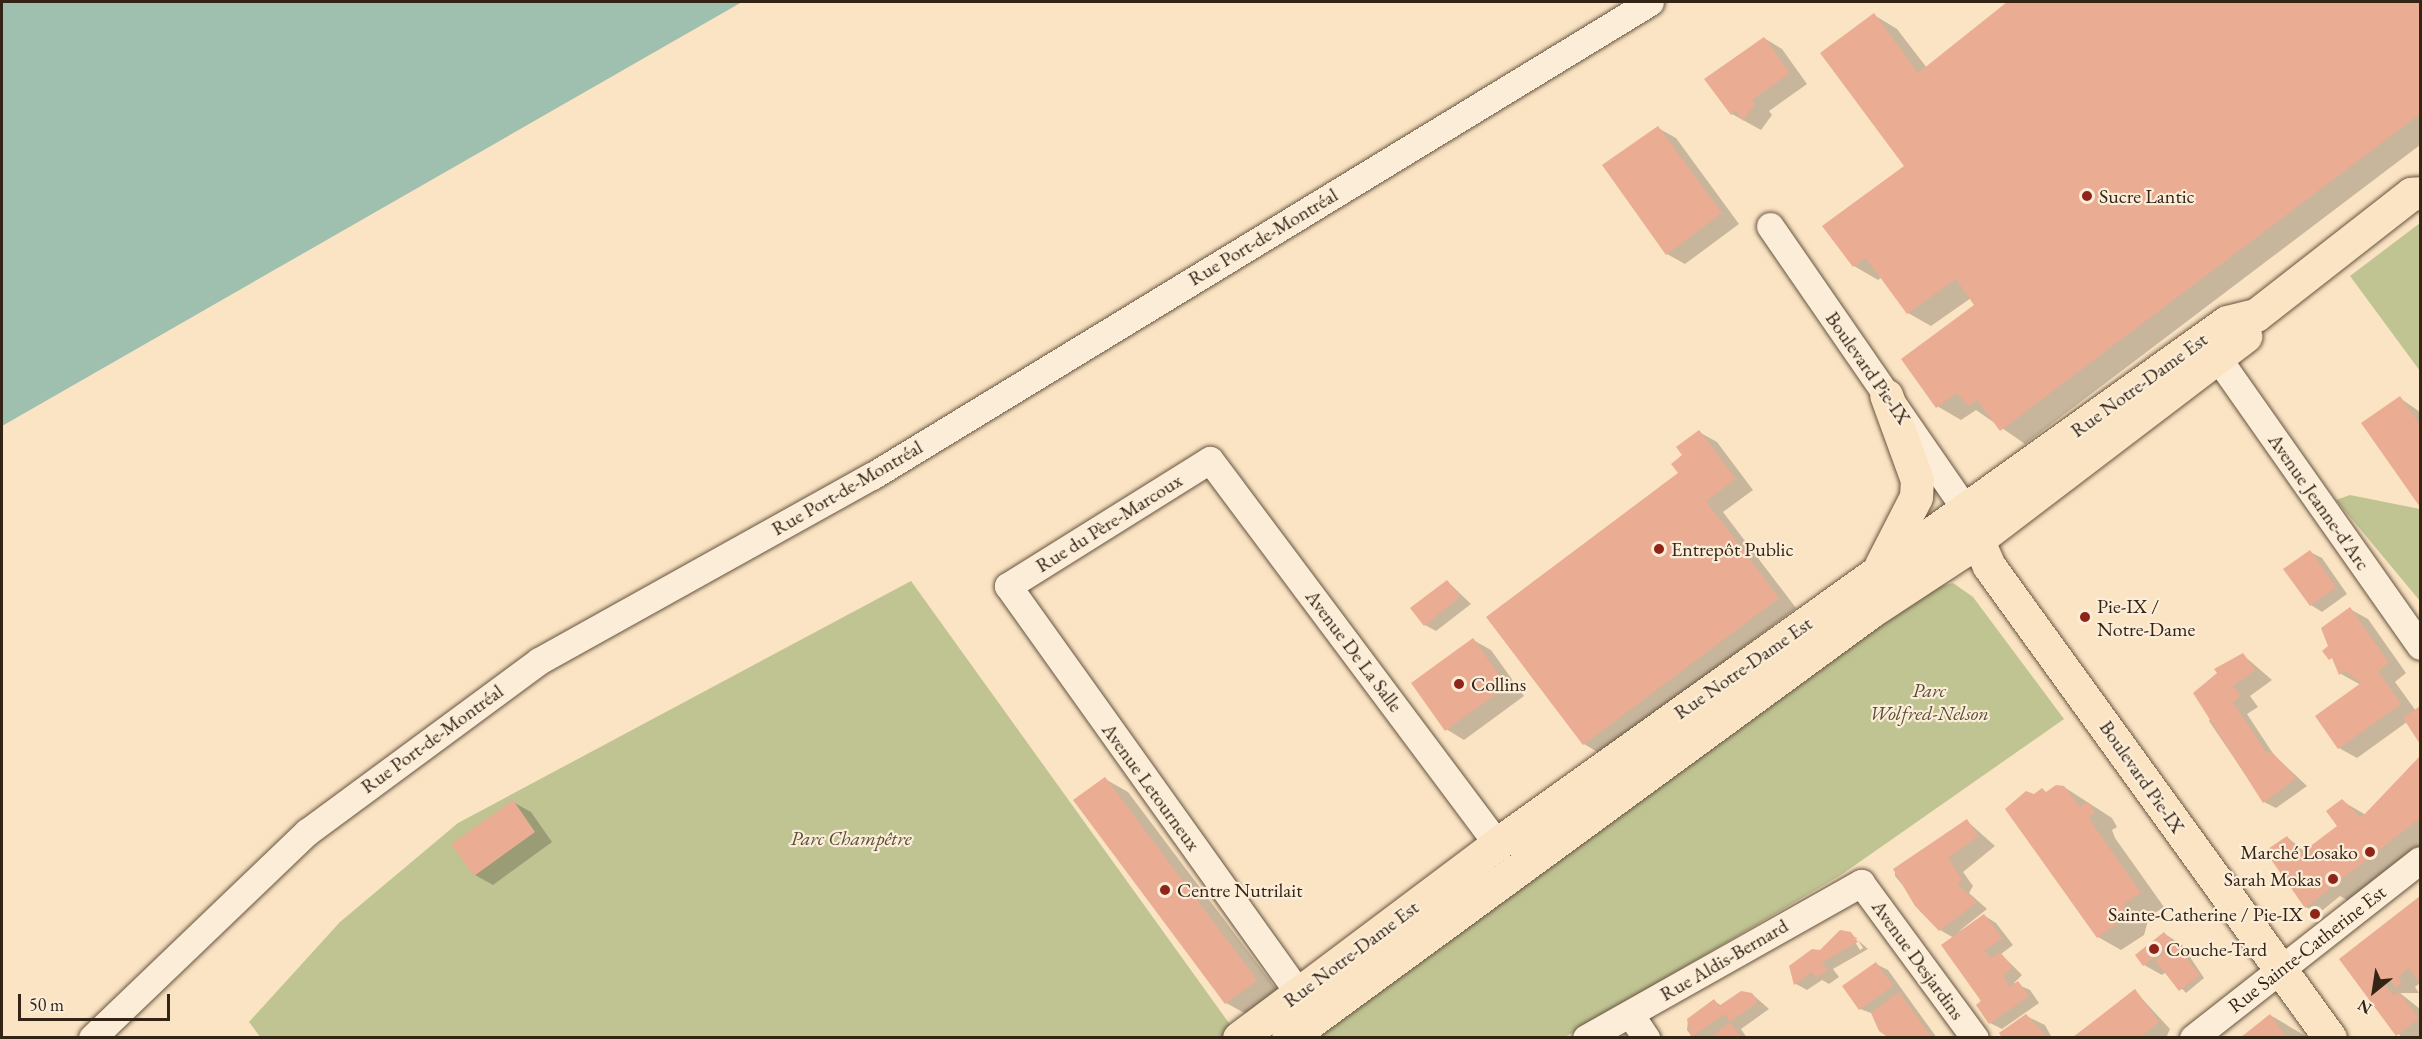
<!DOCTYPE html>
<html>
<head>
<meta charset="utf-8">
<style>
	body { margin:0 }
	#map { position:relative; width:2422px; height:1039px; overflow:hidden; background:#fbe4c3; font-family:"EB Garamond",serif }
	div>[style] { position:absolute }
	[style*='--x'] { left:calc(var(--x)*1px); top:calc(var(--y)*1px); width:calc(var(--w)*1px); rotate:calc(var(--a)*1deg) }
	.green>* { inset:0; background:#c0c493 }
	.water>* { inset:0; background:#9fbfaf }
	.shadow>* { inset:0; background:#0003 }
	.building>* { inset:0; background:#eaac93 }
	.roads { filter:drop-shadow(0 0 2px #665441) drop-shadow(0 0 2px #665441) }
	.minor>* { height:27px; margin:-13.5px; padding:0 13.5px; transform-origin:13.5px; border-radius:13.5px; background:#fcedd8 }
	.major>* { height:33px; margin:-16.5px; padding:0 16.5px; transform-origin:16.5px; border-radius:16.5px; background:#fbe4c3 }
	.dots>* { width:16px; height:16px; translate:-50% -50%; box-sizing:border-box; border:3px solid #fcedd8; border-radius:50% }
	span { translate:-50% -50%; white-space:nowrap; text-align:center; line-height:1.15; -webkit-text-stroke:4.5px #fcedd8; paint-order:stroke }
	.poi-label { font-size:20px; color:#342416 }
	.left { translate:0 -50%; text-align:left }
	.right { translate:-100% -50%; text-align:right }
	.street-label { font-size:20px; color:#342416 }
	.park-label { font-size:20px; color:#574c35; font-style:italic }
	.frame { position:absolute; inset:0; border:3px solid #342416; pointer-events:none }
	.north { position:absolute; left:2344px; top:961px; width:60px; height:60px; -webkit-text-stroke:4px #fcedd8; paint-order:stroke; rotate:210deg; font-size:16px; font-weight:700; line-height:24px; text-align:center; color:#342416 }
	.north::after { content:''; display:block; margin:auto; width:21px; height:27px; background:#342416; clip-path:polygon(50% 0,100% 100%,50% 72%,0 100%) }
	.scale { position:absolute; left:18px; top:994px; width:152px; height:27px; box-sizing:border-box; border:3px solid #342416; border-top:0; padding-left:8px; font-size:18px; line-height:21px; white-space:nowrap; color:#342416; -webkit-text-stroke:4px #fcedd8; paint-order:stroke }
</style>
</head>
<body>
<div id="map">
	<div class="green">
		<i style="clip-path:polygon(2420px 223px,2420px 371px,2350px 276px)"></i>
		<i style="clip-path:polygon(2350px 495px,2420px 509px,2420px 601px,2336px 500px)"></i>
		<i style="clip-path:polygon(911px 581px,1239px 1037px,261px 1038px,249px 1022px,340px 922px,458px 823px)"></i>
		<i style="clip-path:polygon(1953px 583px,1973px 597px,2064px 719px,1841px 875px,1565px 1037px,1317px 1038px,1554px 860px,1933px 588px)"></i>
	</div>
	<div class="water">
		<i style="clip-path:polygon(2px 2px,742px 2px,2px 426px)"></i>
	</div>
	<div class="shadow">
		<i style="clip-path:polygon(2009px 2px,2420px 2px,2420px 145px,2025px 444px,1976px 410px,1961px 420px,1937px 406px,1976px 305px,1971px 298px,1931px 326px,1908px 313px,1882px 277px,1878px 280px,1854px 266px,1824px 227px,1906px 166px,1874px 15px,1897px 29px,1927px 68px)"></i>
		<i style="clip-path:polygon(1764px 38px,1782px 49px,1807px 84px,1769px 111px,1772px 115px,1761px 130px,1732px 114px)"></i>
		<i style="clip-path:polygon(1658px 128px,1676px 138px,1739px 224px,1685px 264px,1667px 254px)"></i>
		<i style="clip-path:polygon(2400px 398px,2420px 412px,2420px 504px,2363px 424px)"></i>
		<i style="clip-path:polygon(1699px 432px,1717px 442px,1753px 490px,1723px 512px,1796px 608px,1601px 754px,1584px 744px,1684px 456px)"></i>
		<i style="clip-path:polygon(2310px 552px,2322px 558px,2347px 594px,2322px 612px,2311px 605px)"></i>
		<i style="clip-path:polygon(1447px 581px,1471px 604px,1436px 631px,1425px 625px)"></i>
		<i style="clip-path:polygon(2350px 609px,2368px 619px,2406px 673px,2395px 682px,2416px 711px,2420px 708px,2420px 741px,2407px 722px,2357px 758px,2339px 748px,2361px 685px,2341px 674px,2330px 647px)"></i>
		<i style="clip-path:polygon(1473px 640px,1491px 650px,1524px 696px,1464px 740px,1446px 729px)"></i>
		<i style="clip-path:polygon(2243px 655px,2272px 680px,2250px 696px,2258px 707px,2247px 714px,2274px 755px,2307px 786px,2276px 808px,2264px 802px,2209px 721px)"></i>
		<i style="clip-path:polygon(2420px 758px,2420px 852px,2352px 903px,2340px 896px,2318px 914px,2306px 907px,2287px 837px,2305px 852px,2339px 826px,2342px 801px,2366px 815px)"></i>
		<i style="clip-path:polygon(1105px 779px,1128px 792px,1280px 994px,1250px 1016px,1226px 1003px)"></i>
		<i style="clip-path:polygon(2064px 787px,2112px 818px,2117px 827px,2112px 830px,2115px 838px,2164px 907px,2149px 917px,2144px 935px,2121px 950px,2098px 937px,2034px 796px)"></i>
		<i style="clip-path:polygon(513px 802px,531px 812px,552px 842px,493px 885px,475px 875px)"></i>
		<i style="clip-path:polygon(1967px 821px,1995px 846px,1963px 872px,1973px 886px,1969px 893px,1987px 909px,1958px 932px,1985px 916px,1996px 923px,2013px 945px,2001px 954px,2022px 975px,2014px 983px,2030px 990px,2039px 1003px,2002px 1029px,1990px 1023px,1954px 938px,1940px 930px,1895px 876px,1895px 869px)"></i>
		<i style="clip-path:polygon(2420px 898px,2420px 983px,2415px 987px,2419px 993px,2400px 993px,2420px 1009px,2420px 1038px,2402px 1038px,2341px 959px)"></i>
		<i style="clip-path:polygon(evenodd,1851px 934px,1868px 949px,1833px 969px,1839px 977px,1829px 984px,1822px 980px,1807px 990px,1796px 984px,1790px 966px,1851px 934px,1852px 937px,1856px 937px,1863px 948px,1860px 950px,1852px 937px)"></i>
		<i style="clip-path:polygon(2165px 934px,2182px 945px,2204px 978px,2186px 993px,2166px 972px,2162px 975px,2144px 965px)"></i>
		<i style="clip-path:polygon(1876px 964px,1888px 970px,1937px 1038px,1888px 1038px,1874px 1014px,1860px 1009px)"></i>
		<i style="clip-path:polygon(2135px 991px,2170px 1029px,2166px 1038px,2072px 1038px)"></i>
		<i style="clip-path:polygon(1752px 994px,1769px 1009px,1741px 1029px,1747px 1038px,1693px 1038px,1687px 1030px,1688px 1020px,1714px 1001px,1722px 1006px)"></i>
		<i style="clip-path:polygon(2270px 1015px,2304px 1035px,2306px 1038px,2242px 1038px)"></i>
		<i style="clip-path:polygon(2026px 1016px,2045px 1025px,2052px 1038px,2004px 1038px)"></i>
	</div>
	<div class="building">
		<i style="clip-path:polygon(2007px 2px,2420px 2px,2420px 114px,2000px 431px,1977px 400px,1968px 406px,1957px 393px,1936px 408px,1901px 359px,1974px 305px,1956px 279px,1907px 314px,1866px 258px,1853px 267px,1822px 226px,1904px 166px,1820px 53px,1874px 13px,1918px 73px)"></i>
		<i style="clip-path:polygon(1764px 37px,1790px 73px,1752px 100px,1755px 104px,1743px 121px,1736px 111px,1731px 115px,1704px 79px)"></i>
		<i style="clip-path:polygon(1658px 126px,1722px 213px,1666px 255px,1602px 165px)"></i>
		<i style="clip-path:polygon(2400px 396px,2420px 425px,2420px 507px,2361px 423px)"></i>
		<i style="clip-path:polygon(1699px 430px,1736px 479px,1706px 501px,1779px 598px,1583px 745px,1486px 617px,1678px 473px,1671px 464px,1682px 455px,1676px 447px)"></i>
		<i style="clip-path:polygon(2310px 550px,2336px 587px,2310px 606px,2283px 569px)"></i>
		<i style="clip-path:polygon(1447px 580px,1460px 597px,1424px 626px,1410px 608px)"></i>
		<i style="clip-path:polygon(2350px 607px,2389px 663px,2378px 671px,2401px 704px,2338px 749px,2315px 716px,2361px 683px,2345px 671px,2339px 675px,2332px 658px,2329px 660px,2322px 651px,2328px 646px,2321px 628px)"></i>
		<i style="clip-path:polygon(1473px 638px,1507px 686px,1445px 731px,1411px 683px)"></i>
		<i style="clip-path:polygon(2243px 653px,2255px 670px,2233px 686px,2241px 696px,2233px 702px,2267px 754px,2271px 751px,2296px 778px,2263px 803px,2193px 693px,2217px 673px,2214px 669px)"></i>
		<i style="clip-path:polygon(2420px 706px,2420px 744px,2403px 718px)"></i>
		<i style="clip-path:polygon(2420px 756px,2420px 818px,2305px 908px,2265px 851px,2287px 836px,2300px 854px,2337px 826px,2326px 811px,2342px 799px,2361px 818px)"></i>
		<i style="clip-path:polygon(1105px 777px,1257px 980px,1225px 1004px,1073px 800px)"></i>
		<i style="clip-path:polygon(2056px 785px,2064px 786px,2080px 807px,2088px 802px,2095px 813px,2089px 816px,2092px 823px,2141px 893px,2125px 903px,2121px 921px,2097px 938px,2005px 809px,2026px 791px,2034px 794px,2042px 788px,2046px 792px)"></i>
		<i style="clip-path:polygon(513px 800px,535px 832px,474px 876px,451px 844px)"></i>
		<i style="clip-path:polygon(1967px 819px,1978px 836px,1948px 858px,1962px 879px,1958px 885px,1977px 902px,1939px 931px,1915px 906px,1893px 869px)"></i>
		<i style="clip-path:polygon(2420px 896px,2420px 983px,2409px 968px,2398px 977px,2402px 982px,2396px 987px,2388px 978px,2383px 982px,2394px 996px,2399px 992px,2419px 1019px,2396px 1036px,2339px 959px)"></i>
		<i style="clip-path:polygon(1984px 914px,2002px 938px,1984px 951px,1992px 958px,2000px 952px,2012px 967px,2003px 976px,2010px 987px,2018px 981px,2029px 996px,1989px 1024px,1976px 1005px,1981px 1001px,1941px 945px)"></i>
		<i style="clip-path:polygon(1840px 930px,1851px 932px,1858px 942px,1822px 962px,1828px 970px,1816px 978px,1812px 972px,1794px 985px,1789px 966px,1812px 949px,1820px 950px)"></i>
		<i style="clip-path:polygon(2164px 932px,2173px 943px,2143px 966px,2135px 955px)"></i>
		<i style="clip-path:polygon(2175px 944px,2200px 975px,2179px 991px,2155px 960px)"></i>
		<i style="clip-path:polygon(1876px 962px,1893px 986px,1859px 1010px,1842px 986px)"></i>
		<i style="clip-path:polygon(2135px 989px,2159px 1022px,2139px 1038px,2072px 1038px)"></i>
		<i style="clip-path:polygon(1741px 991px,1752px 993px,1758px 1002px,1730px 1022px,1724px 1014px,1691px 1038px,1687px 1019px,1714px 999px,1719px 1006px)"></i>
		<i style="clip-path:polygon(1899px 992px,1922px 1024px,1932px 1038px,1889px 1038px,1879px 1031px,1871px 1013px)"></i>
		<i style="clip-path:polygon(2026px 1014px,2048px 1038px,2002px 1038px,1999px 1033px)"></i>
		<i style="clip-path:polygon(2270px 1014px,2287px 1038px,2240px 1038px)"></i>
		<i style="clip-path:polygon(1730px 1022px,1741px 1038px,1709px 1038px)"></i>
	</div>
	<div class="roads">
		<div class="minor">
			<i style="--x:1770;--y:226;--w:345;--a:55.4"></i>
			<i style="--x:2217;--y:357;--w:353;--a:54.9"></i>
			<i style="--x:1310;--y:1009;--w:520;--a:-125.52"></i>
			<i style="--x:1008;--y:586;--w:238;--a:-32"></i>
			<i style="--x:1210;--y:460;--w:479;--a:53.2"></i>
			<i style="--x:1630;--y:1014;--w:29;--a:56"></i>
			<i style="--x:92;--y:1038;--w:298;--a:-43.8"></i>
			<i style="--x:307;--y:832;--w:288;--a:-36.4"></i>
			<i style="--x:539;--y:661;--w:381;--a:-29.1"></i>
			<i style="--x:872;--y:476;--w:911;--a:-31.35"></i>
			<i style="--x:1586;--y:1038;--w:316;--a:-29.4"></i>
			<i style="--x:1861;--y:883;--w:192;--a:53.7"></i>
			<i style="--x:2193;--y:1038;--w:288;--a:-38.1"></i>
		</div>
		<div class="major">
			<i style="--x:1970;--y:523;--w:47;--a:66.2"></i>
			<i style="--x:1989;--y:566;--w:582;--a:54.15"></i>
			<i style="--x:1881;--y:565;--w:76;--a:-62.8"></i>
			<i style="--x:1916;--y:497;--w:17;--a:-87"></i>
			<i style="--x:1917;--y:480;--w:90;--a:-110"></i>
			<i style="--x:1239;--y:1038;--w:323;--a:-36.9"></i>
			<i style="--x:1497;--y:844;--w:897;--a:-35.57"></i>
			<i style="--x:2227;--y:322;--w:30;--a:-14"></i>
			<i style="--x:2256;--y:315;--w:197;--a:-38"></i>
			<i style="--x:2411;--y:194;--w:9;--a:-6"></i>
			<i style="--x:1288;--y:1038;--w:721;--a:-36.2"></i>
			<i style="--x:1870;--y:612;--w:111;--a:-33.3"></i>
			<i style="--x:1963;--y:551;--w:355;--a:-37.3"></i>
		</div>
	</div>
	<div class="dots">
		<i style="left:2087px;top:196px;background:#8f2418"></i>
		<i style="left:1659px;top:549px;background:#8f2418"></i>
		<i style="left:2085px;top:617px;background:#8f2418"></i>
		<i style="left:1459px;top:684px;background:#8f2418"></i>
		<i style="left:2370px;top:852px;background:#8f2418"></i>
		<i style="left:2333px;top:879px;background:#8f2418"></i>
		<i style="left:1165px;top:890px;background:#8f2418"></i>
		<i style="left:2315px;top:914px;background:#8f2418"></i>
		<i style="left:2154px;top:949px;background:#8f2418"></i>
	</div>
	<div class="poi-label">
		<span class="left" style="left:2099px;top:196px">Sucre Lantic</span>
		<span class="left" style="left:1671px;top:549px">Entrepôt Public</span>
		<span class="left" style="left:2097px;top:618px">Pie-IX /<br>Notre-Dame</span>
		<span class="left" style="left:1471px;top:684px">Collins</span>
		<span class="right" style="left:2358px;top:852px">Marché Losako</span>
		<span class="right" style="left:2321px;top:879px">Sarah Mokas</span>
		<span class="left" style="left:1177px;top:890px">Centre Nutrilait</span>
		<span class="right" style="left:2303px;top:914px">Sainte-Catherine / Pie-IX</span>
		<span class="left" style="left:2166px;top:949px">Couche-Tard</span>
	</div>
	<div class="street-label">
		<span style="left:1263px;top:237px;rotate:-31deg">Rue Port-de-Montréal</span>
		<span style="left:1868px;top:368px;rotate:55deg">Boulevard Pie-IX</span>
		<span style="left:2139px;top:385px;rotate:-36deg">Rue Notre-Dame Est</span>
		<span style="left:847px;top:488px;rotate:-30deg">Rue Port-de-Montréal</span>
		<span style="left:2319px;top:502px;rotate:55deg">Avenue Jeanne-d'Arc</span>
		<span style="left:1109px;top:523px;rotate:-32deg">Rue du Père-Marcoux</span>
		<span style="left:1354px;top:651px;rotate:53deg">Avenue De La Salle</span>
		<span style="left:1743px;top:668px;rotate:-35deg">Rue Notre-Dame Est</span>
		<span style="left:432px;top:739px;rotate:-36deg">Rue Port-de-Montréal</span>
		<span style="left:2142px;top:777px;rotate:55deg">Boulevard Pie-IX</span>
		<span style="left:1151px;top:787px;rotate:54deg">Avenue Letourneux</span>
		<span style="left:2307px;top:949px;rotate:-38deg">Rue Sainte-Catherine Est</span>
		<span style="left:1351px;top:954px;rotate:-37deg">Rue Notre-Dame Est</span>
		<span style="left:1724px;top:960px;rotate:-30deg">Rue Aldis-Bernard</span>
		<span style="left:1918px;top:960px;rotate:54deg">Avenue Desjardins</span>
	</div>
	<div class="park-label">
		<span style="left:1929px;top:702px">Parc<br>Wolfred-Nelson</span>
		<span style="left:851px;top:838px">Parc Champêtre</span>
	</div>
	<div class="frame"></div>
	<div class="north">N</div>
	<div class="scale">50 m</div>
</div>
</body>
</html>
